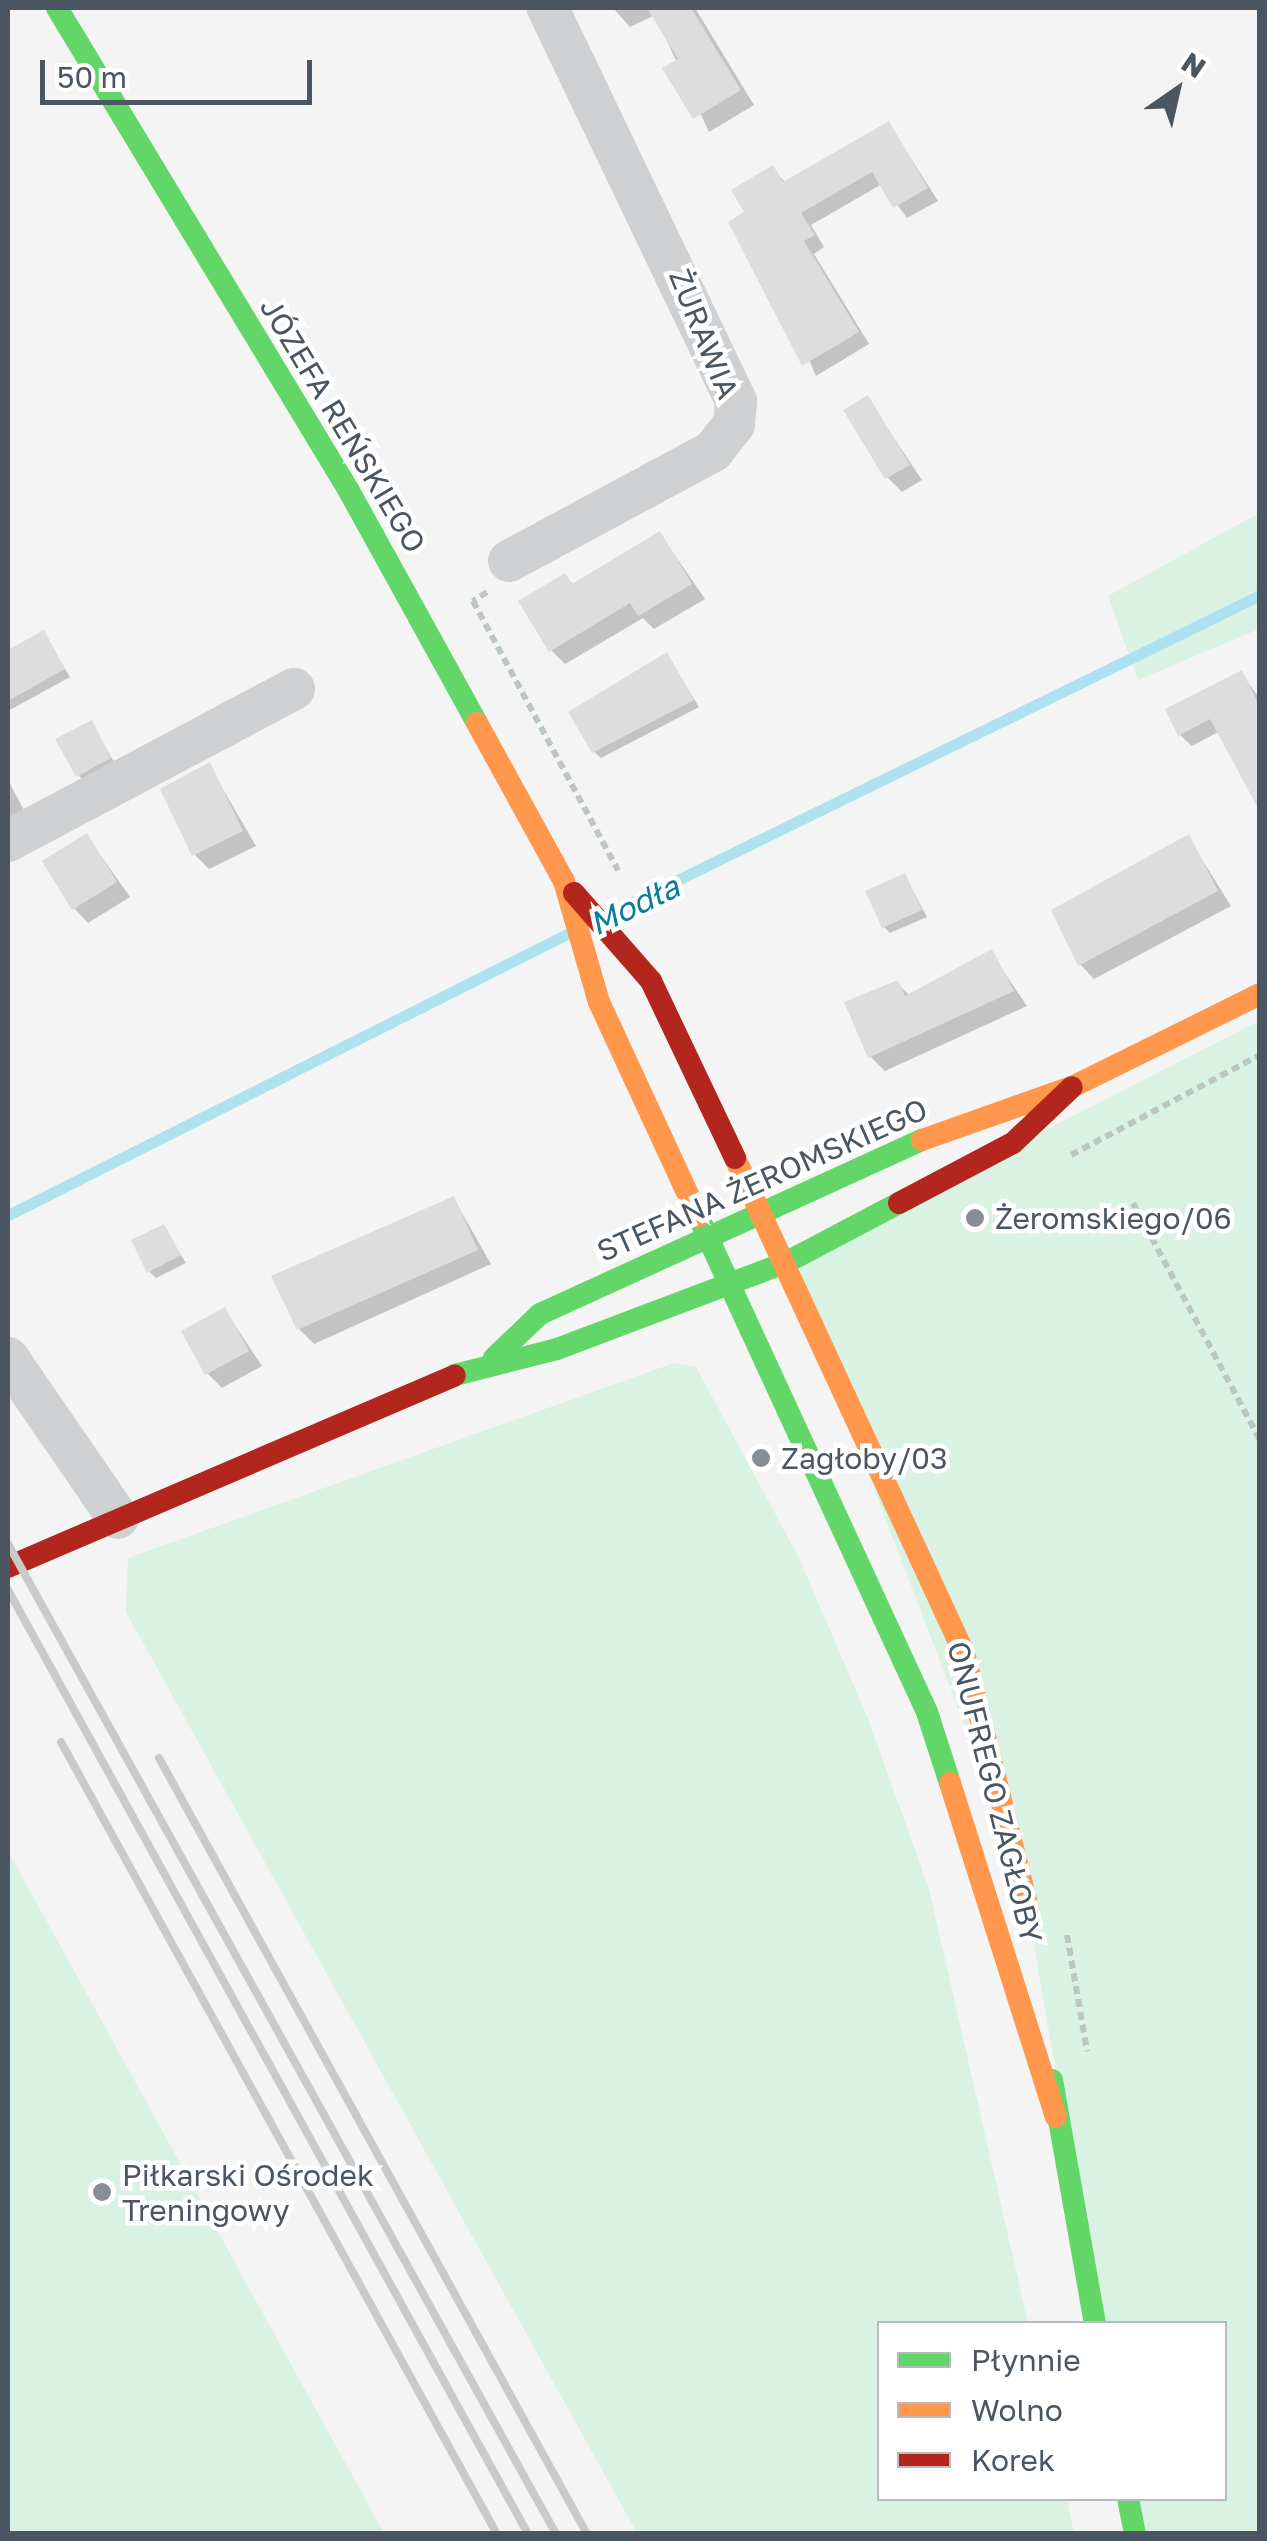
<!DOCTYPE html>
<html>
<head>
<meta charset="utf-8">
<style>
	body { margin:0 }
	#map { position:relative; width:1267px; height:2541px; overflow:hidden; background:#f4f4f4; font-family:"Golos Text",sans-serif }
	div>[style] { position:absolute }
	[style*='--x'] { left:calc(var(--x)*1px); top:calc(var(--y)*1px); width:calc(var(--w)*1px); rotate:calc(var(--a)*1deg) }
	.green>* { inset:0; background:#d9f2e3 }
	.shadow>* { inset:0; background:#0003 }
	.stream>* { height:11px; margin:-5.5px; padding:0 5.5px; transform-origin:5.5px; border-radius:5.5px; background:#aee2f0 }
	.building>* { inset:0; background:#ddddde }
	.path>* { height:6px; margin-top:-3px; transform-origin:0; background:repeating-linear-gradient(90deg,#bcc7c4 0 8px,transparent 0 13px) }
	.street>* { height:42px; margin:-21px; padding:0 21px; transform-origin:21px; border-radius:21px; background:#ced0d2 }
	.fast>* { height:22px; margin:-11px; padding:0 11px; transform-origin:11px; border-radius:11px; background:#63d668 }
	.slow>* { height:22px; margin:-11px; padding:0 11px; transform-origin:11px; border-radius:11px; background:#ff974d }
	.jam>* { height:22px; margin:-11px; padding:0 11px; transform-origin:11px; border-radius:11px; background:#b3261e }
	.rail>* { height:8px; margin:-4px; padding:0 4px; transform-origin:4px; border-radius:4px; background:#c9cacc }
	.dots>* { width:28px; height:28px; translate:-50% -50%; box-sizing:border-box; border:5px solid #fff; border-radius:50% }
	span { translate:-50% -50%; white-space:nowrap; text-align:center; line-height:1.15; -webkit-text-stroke:9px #fff; paint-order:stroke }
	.street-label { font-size:30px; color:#4a5661 }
	.poi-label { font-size:30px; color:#4a5661 }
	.left { translate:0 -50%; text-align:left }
	.water-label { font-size:32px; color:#0c7c9b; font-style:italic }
	.frame { position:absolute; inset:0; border:10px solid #4a5661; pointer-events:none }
	.legend { position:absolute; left:877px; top:2321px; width:350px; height:180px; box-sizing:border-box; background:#fff; border:2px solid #b7bbc0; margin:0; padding:12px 18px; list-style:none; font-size:30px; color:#4a5661 }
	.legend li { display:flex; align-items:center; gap:20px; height:50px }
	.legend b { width:50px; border:2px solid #b7bbc0 }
	.north { position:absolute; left:1127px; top:40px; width:100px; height:100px; -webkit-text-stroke:8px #fff; paint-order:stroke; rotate:34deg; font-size:28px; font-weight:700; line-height:40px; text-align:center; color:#4a5661 }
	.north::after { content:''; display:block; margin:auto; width:35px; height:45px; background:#4a5661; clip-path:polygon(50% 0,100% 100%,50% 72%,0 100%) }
	.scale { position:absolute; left:40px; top:60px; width:272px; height:45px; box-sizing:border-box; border:5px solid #4a5661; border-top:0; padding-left:12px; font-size:30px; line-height:35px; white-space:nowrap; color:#4a5661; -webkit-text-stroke:8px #fff; paint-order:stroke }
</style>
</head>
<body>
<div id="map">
	<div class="green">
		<i style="clip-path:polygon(1259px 513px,1259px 629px,1138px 680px,1108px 596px)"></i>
		<i style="clip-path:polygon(1259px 1021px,1259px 2533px,1135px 2533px,1129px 2499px,1224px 2498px,1224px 2324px,1099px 2323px,1022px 1875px,787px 1262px)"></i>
		<i style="clip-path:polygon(674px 1363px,696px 1367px,798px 1556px,867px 1716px,929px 1889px,1028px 2323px,880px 2324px,880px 2498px,1067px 2499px,1074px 2533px,637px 2533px,126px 1612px,128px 1558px)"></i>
		<i style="clip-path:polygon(8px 1851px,384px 2533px,8px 2533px)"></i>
	</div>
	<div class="shadow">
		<i style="clip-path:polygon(613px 8px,695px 8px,754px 105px,709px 132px,655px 15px,630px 27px)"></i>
		<i style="clip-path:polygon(889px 124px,938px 201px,907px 218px,882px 184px,811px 225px,824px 247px,814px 254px,869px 344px,816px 376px,747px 213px,772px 168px,786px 183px)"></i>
		<i style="clip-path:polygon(867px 398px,922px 480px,902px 492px,887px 477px)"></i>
		<i style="clip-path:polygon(660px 534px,705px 599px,654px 629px,643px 618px,565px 664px,551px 650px,565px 576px,574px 585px)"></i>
		<i style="clip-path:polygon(43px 633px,70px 677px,8px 711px,8px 653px)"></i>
		<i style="clip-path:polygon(667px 655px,699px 707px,601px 758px,594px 752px)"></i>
		<i style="clip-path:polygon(1241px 673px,1260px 699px,1260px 798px,1220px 731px,1192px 746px,1180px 735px)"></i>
		<i style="clip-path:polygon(91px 723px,116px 765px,85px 782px,78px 775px)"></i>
		<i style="clip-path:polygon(209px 765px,256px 846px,209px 869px,194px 854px)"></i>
		<i style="clip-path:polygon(8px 780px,24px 810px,8px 819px)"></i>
		<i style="clip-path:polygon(87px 836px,130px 897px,88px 923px,74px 908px)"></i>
		<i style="clip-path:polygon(1188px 837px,1231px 906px,1094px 979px,1080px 964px)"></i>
		<i style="clip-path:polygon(905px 876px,927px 917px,890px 933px,884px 927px)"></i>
		<i style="clip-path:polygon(991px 953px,1027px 1006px,885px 1071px,871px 1057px,897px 983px,910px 996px)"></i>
		<i style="clip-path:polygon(454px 1199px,491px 1264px,314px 1344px,299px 1329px)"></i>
		<i style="clip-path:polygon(163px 1227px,186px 1263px,156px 1278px,149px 1271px)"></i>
		<i style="clip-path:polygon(225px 1310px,262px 1366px,222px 1388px,207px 1373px)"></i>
	</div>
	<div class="stream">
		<i style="--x:610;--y:913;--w:724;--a:-26.07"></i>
		<i style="--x:8;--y:1215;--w:626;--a:-26.69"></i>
	</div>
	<div class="building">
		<i style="clip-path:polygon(647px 8px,691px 8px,741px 90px,693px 119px,662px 68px,678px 59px)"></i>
		<i style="clip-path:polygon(889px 121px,928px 188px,893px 208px,872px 172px,801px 213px,815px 235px,804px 241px,859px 332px,802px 366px,728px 222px,744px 212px,731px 190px,773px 165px,783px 182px)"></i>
		<i style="clip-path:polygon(868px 395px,910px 465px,885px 479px,843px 410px)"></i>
		<i style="clip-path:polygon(660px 531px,692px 584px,638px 616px,630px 603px,549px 652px,518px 601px,565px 573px,572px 584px)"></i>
		<i style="clip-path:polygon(44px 630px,65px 669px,8px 701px,8px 650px)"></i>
		<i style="clip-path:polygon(667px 652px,694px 700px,592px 753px,568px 712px)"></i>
		<i style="clip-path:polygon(1242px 670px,1260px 707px,1260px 812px,1210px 719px,1178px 736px,1165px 709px)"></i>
		<i style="clip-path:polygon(92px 720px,111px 758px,76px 777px,55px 739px)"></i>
		<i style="clip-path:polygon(210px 762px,243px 831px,192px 856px,160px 789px)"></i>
		<i style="clip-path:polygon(87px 833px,117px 882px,72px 910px,42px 861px)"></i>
		<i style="clip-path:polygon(1189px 834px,1218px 891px,1078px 966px,1051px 910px)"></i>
		<i style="clip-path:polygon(905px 873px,922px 910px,882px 928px,865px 891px)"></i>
		<i style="clip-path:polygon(992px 949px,1014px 991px,868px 1058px,844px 1002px,898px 980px,905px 996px)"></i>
		<i style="clip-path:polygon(454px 1196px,478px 1250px,297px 1330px,271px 1276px)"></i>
		<i style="clip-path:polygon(164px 1224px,181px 1255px,147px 1273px,131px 1240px)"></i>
		<i style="clip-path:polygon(225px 1307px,249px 1351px,205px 1375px,181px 1331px)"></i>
	</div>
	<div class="path">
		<i style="--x:487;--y:592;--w:17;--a:147"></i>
		<i style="--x:473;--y:601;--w:306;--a:61.7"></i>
		<i style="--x:1071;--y:1155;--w:214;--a:-27.9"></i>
		<i style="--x:1133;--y:1203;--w:269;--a:61.8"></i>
		<i style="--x:1067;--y:1935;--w:118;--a:80.2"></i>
	</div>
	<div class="street">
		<i style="--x:509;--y:561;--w:232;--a:-28.3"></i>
		<i style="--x:713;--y:451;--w:34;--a:-52"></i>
		<i style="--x:734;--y:424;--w:23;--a:-85"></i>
		<i style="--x:736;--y:401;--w:436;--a:-115.6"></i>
		<i style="--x:8;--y:841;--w:324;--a:-28"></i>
		<i style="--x:8;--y:1358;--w:194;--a:55.5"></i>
	</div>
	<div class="fast">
		<i style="--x:57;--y:8;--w:564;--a:58.84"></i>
		<i style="--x:349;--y:491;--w:265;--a:61.1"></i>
		<i style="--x:698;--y:1216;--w:546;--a:65.22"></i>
		<i style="--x:927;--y:1712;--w:75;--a:72.1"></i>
		<i style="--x:494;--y:1358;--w:64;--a:-43.7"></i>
		<i style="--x:540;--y:1314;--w:420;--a:-24.5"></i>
		<i style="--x:455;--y:1375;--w:105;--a:-14.3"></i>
		<i style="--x:557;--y:1349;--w:246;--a:-20.7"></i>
		<i style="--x:787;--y:1262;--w:127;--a:-27.8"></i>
		<i style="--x:1052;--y:2080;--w:248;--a:80"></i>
		<i style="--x:1128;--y:2498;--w:37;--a:79"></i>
	</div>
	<div class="slow">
		<i style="--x:477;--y:723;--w:180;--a:61.2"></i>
		<i style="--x:564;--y:881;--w:126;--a:73.9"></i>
		<i style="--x:599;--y:1002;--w:236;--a:65.2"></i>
		<i style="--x:922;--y:1140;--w:159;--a:-19.5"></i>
		<i style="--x:1072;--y:1087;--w:210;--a:-26.3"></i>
		<i style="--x:735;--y:1158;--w:545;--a:65.17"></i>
		<i style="--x:964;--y:1653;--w:266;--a:75.9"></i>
		<i style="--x:950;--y:1783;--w:350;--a:72.4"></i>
	</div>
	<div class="jam">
		<i style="--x:574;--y:893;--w:117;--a:48.8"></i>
		<i style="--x:651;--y:981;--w:196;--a:64.6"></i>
		<i style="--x:899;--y:1203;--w:129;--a:-27.8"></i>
		<i style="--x:1013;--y:1143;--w:81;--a:-43.5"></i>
		<i style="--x:8;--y:1567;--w:486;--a:-23.2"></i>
	</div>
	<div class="rail">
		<i style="--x:8;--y:1544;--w:1132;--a:61.03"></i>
		<i style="--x:8;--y:1590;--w:1078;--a:61.15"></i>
		<i style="--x:61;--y:1742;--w:904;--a:61.17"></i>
		<i style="--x:159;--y:1758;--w:886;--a:61.12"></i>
	</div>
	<div class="dots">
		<i style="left:975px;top:1218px;background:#868d94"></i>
		<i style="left:761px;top:1458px;background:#868d94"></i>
		<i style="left:102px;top:2192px;background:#868d94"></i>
	</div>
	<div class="street-label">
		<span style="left:704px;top:334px;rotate:68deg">ŻURAWIA</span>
		<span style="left:343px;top:425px;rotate:59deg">JÓZEFA REŃSKIEGO</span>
		<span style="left:762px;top:1180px;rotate:-24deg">STEFANA ŻEROMSKIEGO</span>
		<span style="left:995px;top:1792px;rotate:76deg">ONUFREGO ZAGŁOBY</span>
	</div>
	<div class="poi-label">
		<span class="left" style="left:995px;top:1218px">Żeromskiego/06</span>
		<span class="left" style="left:781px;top:1458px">Zagłoby/03</span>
		<span class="left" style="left:122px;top:2192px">Piłkarski Ośrodek<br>Treningowy</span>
	</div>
	<div class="water-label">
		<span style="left:634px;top:905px;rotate:-26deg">Modła</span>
	</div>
	<div class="frame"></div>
	<ul class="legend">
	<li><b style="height:12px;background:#63d668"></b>Płynnie</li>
	<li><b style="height:12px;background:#ff974d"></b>Wolno</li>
	<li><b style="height:12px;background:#b3261e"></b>Korek</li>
	</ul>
	<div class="north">N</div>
	<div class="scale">50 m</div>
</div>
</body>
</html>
